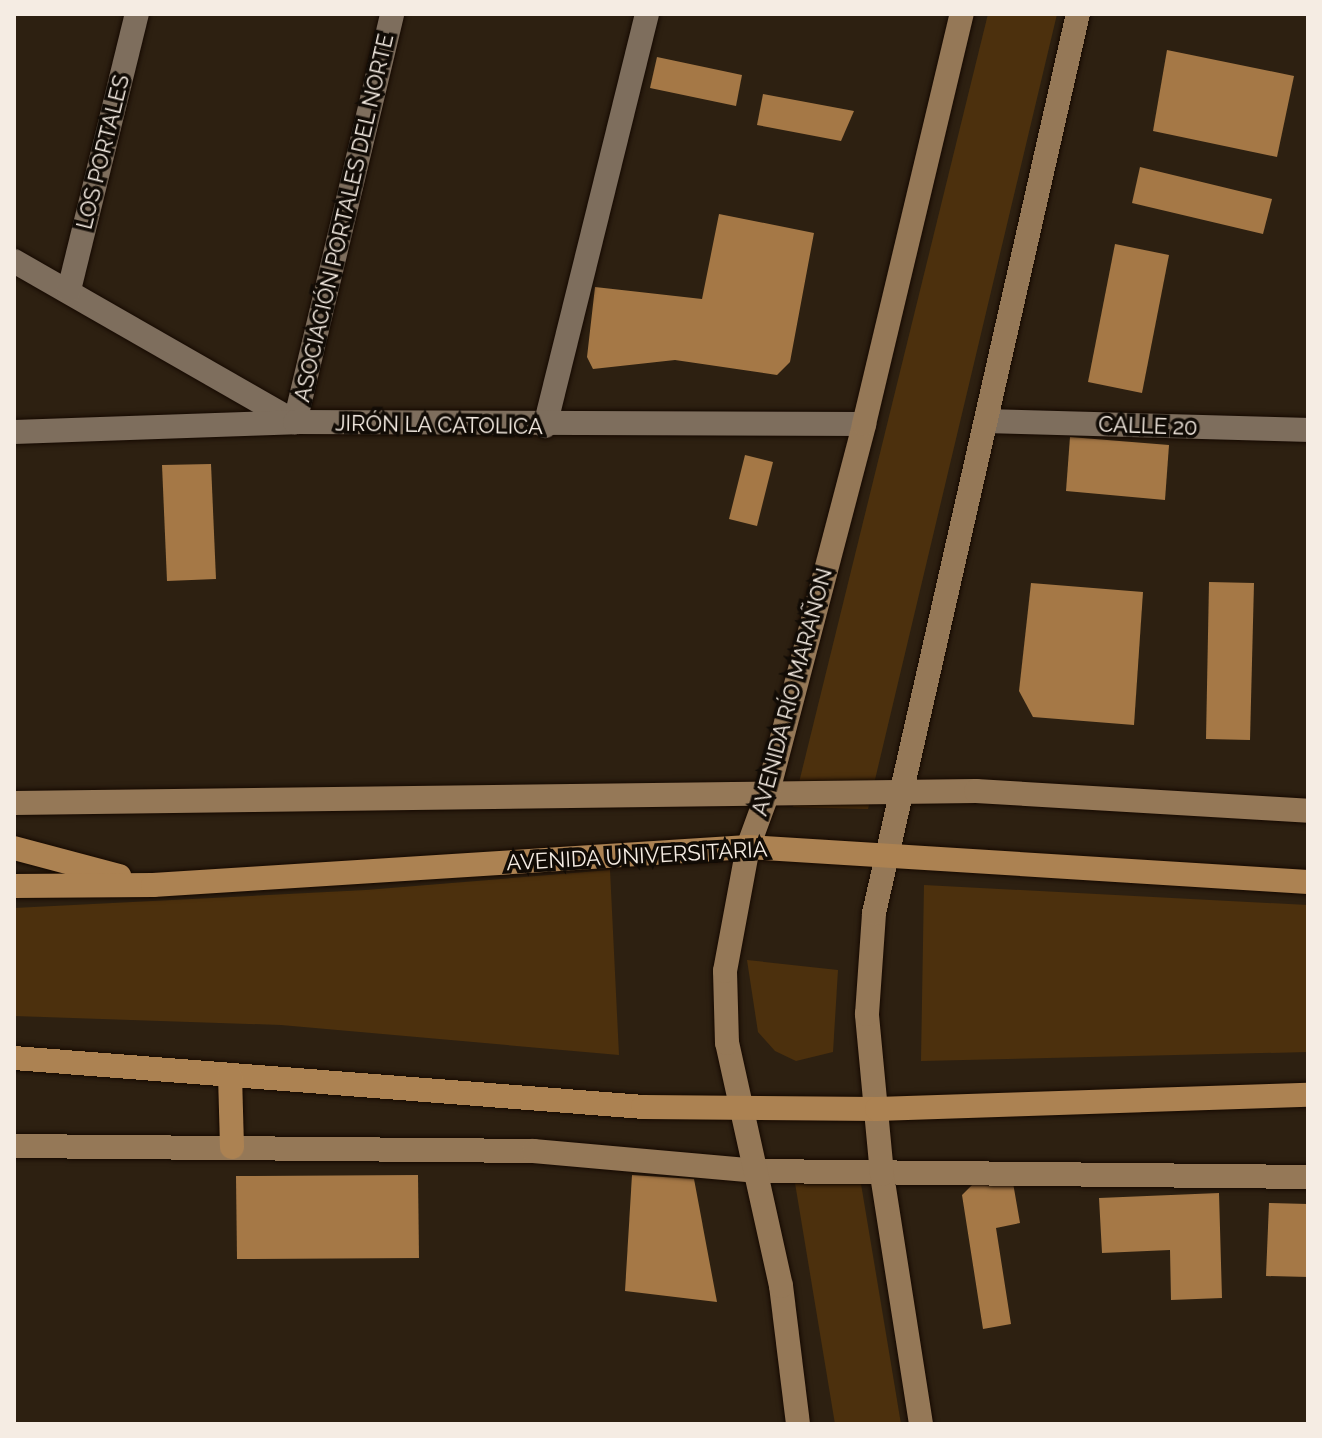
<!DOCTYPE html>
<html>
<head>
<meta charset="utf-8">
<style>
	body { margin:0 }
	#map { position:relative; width:1322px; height:1438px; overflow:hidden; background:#2d2011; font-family:Raleway,sans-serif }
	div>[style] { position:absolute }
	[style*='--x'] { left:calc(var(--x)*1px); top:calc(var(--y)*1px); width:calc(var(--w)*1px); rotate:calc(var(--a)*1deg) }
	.green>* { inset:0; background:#4c300d }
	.building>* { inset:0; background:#a57846 }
	.roads { filter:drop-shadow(0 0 2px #150900) drop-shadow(0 0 2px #150900) }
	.street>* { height:24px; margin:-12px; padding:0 12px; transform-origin:12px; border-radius:12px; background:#7e6e5d }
	.secondary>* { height:24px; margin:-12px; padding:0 12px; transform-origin:12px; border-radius:12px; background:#957857 }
	.primary>* { height:24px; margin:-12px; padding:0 12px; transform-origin:12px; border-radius:12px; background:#ac8252 }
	span { translate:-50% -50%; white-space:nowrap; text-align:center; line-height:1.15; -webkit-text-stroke:7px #110b05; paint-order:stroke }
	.street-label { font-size:22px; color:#f5ece3 }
	.frame { position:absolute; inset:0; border:16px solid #f5ece3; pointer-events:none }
</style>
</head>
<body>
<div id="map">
	<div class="green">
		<i style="clip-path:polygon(988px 14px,1057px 14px,868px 809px,793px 807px)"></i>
		<i style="clip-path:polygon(610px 870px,619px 1055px,281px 1025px,14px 1016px,14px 908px,366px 890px)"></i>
		<i style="clip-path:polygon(924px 885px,1308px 905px,1308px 1052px,921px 1061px)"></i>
		<i style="clip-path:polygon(747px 960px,838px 970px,833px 1052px,796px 1061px,775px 1051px,758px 1032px)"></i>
		<i style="clip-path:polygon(860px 1178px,901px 1424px,835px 1424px,795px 1183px)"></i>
	</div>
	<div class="building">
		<i style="clip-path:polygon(1167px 50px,1294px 76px,1277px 157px,1153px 131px)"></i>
		<i style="clip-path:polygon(657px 57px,742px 75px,736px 106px,650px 88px)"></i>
		<i style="clip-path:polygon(763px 94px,854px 111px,841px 141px,757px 125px)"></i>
		<i style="clip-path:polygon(1140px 167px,1272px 199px,1263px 234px,1132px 203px)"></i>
		<i style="clip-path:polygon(719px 214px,814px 233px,790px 362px,777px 375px,675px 360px,593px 369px,587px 357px,595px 287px,702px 299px)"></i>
		<i style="clip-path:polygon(1115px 244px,1169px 255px,1142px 393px,1088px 382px)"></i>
		<i style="clip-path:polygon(1070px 437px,1169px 445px,1165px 500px,1066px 491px)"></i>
		<i style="clip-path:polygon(745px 455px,773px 462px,757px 526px,729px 519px)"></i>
		<i style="clip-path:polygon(211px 464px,216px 579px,167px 581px,162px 465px)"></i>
		<i style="clip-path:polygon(1209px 582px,1254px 583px,1250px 740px,1206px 739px)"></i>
		<i style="clip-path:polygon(1031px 583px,1143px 592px,1134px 725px,1033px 717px,1019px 691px)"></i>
		<i style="clip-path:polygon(418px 1175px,419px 1258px,237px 1259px,236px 1176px)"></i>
		<i style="clip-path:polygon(632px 1175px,694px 1179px,717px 1302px,625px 1291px)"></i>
		<i style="clip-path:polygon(1012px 1177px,1020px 1223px,996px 1228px,1011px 1324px,983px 1329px,962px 1195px,974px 1183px)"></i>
		<i style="clip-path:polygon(1219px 1193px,1222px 1298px,1171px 1300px,1170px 1250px,1102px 1253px,1099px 1198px)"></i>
		<i style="clip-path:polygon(1269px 1203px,1308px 1204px,1308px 1277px,1266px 1276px)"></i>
	</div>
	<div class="roads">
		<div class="street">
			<i style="--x:14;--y:261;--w:324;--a:29.8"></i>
			<i style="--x:295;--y:422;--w:419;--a:-76.6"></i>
			<i style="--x:69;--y:290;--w:284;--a:-76.2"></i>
			<i style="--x:988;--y:421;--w:320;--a:1.6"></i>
			<i style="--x:545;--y:426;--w:424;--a:-76.1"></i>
			<i style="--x:14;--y:432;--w:281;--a:-2"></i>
			<i style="--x:295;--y:422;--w:569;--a:0.2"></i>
		</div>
		<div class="secondary">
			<i style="--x:14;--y:803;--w:962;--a:-0.71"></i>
			<i style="--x:976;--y:791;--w:333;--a:3.4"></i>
			<i style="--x:14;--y:1146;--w:520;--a:0.55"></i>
			<i style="--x:534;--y:1151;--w:224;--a:5.1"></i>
			<i style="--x:757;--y:1171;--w:551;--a:0.62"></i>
			<i style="--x:798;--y:1424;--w:139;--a:-97"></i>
			<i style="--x:781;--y:1286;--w:249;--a:-102.5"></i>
			<i style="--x:727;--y:1043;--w:72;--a:-91.6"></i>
			<i style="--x:725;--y:971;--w:126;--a:-79.5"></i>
			<i style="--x:748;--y:847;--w:55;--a:-69.9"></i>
			<i style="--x:767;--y:795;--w:383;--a:-75.3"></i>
			<i style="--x:864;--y:424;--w:422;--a:-76.6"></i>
			<i style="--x:921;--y:1424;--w:253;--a:-98.9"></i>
			<i style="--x:882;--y:1174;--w:161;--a:-95.4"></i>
			<i style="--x:867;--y:1014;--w:101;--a:-86"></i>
			<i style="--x:874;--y:913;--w:922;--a:-77.22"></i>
		</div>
		<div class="primary">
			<i style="--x:14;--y:848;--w:109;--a:14.9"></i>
			<i style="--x:14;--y:886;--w:139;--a:-0.4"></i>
			<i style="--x:153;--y:885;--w:596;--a:-3.65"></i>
			<i style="--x:748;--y:847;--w:561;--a:3.58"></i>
			<i style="--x:14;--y:1058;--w:631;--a:4.45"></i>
			<i style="--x:643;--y:1107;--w:234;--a:0.5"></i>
			<i style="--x:877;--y:1109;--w:431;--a:-1.9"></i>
			<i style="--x:230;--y:1075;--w:72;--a:88.4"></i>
		</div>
	</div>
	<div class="street-label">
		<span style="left:103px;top:152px;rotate:-76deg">LOS PORTALES</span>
		<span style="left:344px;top:218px;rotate:-77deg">ASOCIACIÓN PORTALES DEL NORTE</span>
		<span style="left:439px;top:425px;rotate:1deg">JIRÓN LA CATOLICA</span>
		<span style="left:1148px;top:426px;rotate:2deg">CALLE 20</span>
		<span style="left:792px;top:692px;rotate:-75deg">AVENIDA RÍO MARAÑON</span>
		<span style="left:637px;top:856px;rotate:-3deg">AVENIDA UNIVERSITARIA</span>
	</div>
	<div class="frame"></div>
</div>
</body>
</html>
